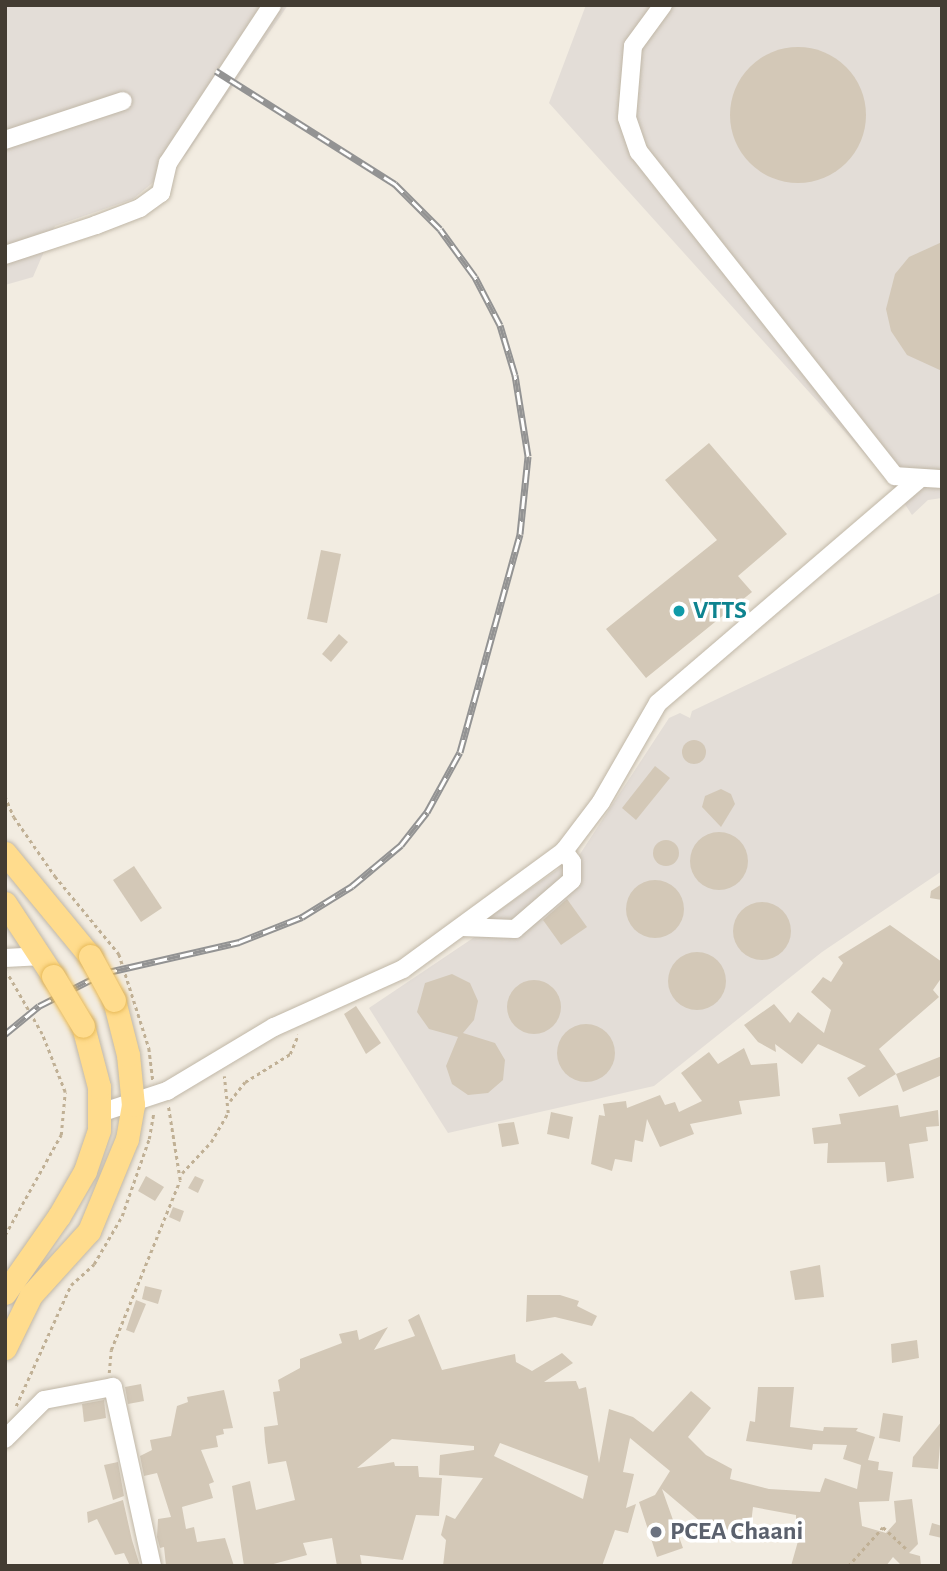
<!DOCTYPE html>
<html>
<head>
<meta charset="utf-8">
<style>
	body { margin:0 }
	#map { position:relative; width:947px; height:1571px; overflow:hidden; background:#f2ece1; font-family:"Alegreya Sans",sans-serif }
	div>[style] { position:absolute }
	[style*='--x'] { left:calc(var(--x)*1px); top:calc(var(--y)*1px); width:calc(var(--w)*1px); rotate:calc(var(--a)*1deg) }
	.industrial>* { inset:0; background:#e3ddd7 }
	.building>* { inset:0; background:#d3c8b7 }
	.round { border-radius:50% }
	.path>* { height:2.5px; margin-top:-1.25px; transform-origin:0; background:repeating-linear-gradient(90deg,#c0b095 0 3.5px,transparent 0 7px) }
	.roads { filter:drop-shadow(0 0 2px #c0b7a7) drop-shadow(0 0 2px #c0b7a7) }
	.minor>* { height:18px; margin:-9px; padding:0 9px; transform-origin:9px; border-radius:9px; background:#fff }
	.major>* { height:23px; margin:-11.5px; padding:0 11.5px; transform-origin:11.5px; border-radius:11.5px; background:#ffdc8d }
	.rail>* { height:7px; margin-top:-3.5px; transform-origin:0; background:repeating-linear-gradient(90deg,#fff 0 13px,#939393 0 26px); box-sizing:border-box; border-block:2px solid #939393 }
	.bridges { filter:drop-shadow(0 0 2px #e8ba59) drop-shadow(0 0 2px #e8ba59) }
	.major-bridge>* { height:23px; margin:-11.5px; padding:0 11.5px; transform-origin:11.5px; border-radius:11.5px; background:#ffdc8d }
	.dots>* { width:19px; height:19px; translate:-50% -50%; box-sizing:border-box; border:4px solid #fff; border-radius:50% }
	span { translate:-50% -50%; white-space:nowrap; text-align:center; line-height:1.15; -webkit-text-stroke:7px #fff; paint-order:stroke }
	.culture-label { font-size:26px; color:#0d838f; font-weight:700 }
	.left { translate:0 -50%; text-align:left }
	.worship-label { font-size:26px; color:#5b616d; font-weight:700 }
	.frame { position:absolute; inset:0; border:7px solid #433c32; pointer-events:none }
</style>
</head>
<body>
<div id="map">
	<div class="industrial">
		<i style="clip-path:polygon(5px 5px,288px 5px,186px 155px,133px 199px,55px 226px,33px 277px,5px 285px)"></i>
		<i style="clip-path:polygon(586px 5px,942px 5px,942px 498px,928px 500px,912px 515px,891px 483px,549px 103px)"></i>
		<i style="clip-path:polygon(942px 592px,942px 871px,822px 952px,654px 1086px,448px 1133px,369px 1008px,488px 928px,488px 918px,580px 854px,669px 718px,680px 713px,690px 718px,692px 711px)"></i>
	</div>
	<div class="building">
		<i class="round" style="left:730px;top:47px;width:136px;height:136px"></i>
		<i style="clip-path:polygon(942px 242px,942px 371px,907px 355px,891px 331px,886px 309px,895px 274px,909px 257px)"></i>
		<i style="clip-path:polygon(709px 443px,787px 534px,738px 576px,752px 592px,646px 678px,606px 629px,717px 540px,665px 480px)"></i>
		<i style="clip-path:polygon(321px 550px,341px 554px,327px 623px,307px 619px)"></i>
		<i style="clip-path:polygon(339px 634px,348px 642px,331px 662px,322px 654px)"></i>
		<i class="round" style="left:682px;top:740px;width:24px;height:24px"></i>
		<i style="clip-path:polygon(655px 766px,670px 778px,636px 820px,622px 808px)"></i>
		<i style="clip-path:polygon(721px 789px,731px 794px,735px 804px,721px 827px,702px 807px,705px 796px)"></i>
		<i class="round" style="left:690px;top:832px;width:58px;height:58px"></i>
		<i class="round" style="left:653px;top:840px;width:26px;height:26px"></i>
		<i style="clip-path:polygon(134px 866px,162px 908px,141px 922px,113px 880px)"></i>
		<i class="round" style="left:626px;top:880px;width:58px;height:58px"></i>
		<i style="clip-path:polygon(942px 884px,942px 900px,930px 898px,931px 891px)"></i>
		<i style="clip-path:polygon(567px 899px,587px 927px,561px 945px,543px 920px)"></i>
		<i class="round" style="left:733px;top:902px;width:58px;height:58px"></i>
		<i style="clip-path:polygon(890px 925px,942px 962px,942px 977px,933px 990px,939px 997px,879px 1049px,896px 1074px,859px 1097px,847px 1078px,866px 1066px,818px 1044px,802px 1064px,775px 1044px,776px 1052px,758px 1042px,744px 1025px,774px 1004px,790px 1023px,798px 1012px,824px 1033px,831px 1010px,811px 992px,823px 977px,831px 982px,843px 963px,838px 957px)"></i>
		<i class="round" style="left:668px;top:952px;width:58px;height:58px"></i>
		<i style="clip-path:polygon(452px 974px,470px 983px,478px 1001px,474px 1020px,463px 1033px,495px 1043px,505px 1060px,503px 1080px,488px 1093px,468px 1095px,452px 1084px,446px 1066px,458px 1037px,429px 1029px,417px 1012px,425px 983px)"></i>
		<i class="round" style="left:507px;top:980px;width:54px;height:54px"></i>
		<i style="clip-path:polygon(356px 1006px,381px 1043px,366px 1054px,344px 1014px)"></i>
		<i class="round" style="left:557px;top:1024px;width:58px;height:58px"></i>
		<i style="clip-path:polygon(744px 1048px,751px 1065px,777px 1063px,780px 1096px,739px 1101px,742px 1114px,690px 1124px,694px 1134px,660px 1147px,647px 1119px,643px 1142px,635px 1140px,632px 1162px,615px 1159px,612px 1171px,591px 1164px,599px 1115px,605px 1116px,603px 1104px,626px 1101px,627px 1108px,660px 1095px,665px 1105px,675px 1102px,679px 1112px,702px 1101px,681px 1073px,709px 1052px,718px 1064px)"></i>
		<i style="clip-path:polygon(942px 1056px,942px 1075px,903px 1092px,896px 1074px)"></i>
		<i style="clip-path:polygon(898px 1105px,900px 1117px,938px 1110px,939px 1126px,926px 1127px,928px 1141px,909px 1144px,914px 1178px,887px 1182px,885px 1162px,827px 1163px,828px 1143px,814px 1144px,812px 1128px,841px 1124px,839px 1114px)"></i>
		<i style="clip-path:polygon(551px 1112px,573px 1117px,569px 1139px,547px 1134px)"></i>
		<i style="clip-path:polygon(514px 1122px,519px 1144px,502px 1147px,498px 1124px)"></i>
		<i style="clip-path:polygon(146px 1176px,164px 1187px,155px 1201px,138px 1191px)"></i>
		<i style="clip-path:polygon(195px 1176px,204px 1180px,198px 1193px,188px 1188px)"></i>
		<i style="clip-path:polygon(173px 1207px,184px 1211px,180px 1222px,169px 1217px)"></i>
		<i style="clip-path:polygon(820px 1265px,824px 1297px,795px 1300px,790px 1271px)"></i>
		<i style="clip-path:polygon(145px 1286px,162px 1290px,158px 1304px,142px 1299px)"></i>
		<i style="clip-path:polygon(527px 1295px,560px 1295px,579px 1301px,577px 1306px,597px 1316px,592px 1326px,555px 1317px,526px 1322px)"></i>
		<i style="clip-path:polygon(136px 1300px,146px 1304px,134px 1333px,126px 1330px)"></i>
		<i style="clip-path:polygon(evenodd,419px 1314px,442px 1370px,515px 1354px,516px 1362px,532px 1371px,562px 1353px,573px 1363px,544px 1382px,576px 1381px,579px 1389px,586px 1387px,599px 1463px,609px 1409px,633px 1417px,653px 1432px,691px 1391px,711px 1408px,688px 1437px,706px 1455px,732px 1469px,730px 1479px,769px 1489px,820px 1492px,825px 1478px,857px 1489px,861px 1465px,843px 1459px,847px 1445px,813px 1444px,812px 1450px,746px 1441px,750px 1421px,755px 1422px,758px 1387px,794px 1387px,790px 1427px,823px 1431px,824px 1427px,858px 1428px,856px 1431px,875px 1437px,868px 1460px,879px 1462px,878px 1470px,893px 1472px,889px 1501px,859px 1502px,862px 1526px,886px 1533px,896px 1522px,894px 1501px,912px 1499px,918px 1544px,909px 1553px,920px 1556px,921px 1566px,902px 1566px,893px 1557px,886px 1566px,791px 1566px,804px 1520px,796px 1519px,796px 1515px,753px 1507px,750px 1532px,722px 1529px,701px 1522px,662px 1489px,683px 1548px,657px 1557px,639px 1502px,655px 1495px,670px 1471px,630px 1438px,623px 1472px,634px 1474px,626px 1508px,636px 1504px,628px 1533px,615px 1530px,602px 1566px,443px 1566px,446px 1540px,441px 1535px,446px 1515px,455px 1519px,483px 1478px,439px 1475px,440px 1455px,474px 1450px,474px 1446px,392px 1439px,357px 1468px,394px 1462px,395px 1466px,418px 1466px,419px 1477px,442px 1478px,439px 1516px,416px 1515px,403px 1560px,360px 1555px,362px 1566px,337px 1566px,332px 1538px,303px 1543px,307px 1555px,266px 1566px,244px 1566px,232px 1486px,250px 1481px,256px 1510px,295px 1500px,286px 1461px,268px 1464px,265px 1442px,264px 1427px,278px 1425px,273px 1392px,280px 1391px,278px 1380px,300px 1368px,300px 1359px,342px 1343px,339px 1334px,357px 1330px,359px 1340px,388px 1327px,374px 1350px,415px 1336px,408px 1320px,419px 1314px,500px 1443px,588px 1476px,583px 1499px,494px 1456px,500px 1443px)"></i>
		<i style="clip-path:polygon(917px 1340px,919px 1358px,892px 1363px,891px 1344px)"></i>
		<i style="clip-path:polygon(141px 1384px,144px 1401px,128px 1404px,125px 1387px)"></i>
		<i style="clip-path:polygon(224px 1390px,233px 1428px,223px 1429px,224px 1434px,216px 1436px,218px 1447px,201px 1450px,214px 1482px,209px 1484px,213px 1498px,182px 1507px,186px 1529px,194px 1527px,197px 1542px,225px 1538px,234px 1566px,166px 1566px,164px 1547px,160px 1548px,157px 1537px,158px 1519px,171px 1517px,157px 1473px,144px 1476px,140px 1456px,152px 1450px,150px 1440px,171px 1436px,177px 1406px,188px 1402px,187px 1397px)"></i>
		<i style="clip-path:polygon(104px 1400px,106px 1418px,84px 1422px,82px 1404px)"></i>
		<i style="clip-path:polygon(883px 1413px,903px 1416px,900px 1442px,879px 1438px)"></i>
		<i style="clip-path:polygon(942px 1421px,938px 1469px,912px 1467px,913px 1457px)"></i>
		<i style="clip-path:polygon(118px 1462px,124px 1496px,113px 1500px,104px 1465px)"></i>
		<i style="clip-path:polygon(123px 1500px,132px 1540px,140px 1566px,130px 1566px,124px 1553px,115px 1555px,97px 1519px,88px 1523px,87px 1512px)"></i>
		<i style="clip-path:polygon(932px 1523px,942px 1526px,942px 1538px,929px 1535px)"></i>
	</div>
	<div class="path">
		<i style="--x:5;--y:796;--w:23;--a:67"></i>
		<i style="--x:14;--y:817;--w:72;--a:55.2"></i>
		<i style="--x:55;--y:876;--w:101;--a:50.6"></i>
		<i style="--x:119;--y:954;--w:99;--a:72.3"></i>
		<i style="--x:149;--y:1048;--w:33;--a:83"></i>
		<i style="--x:230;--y:1101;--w:24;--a:-52"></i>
		<i style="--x:245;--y:1082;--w:53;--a:-31.9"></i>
		<i style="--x:290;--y:1054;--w:21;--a:-67"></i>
		<i style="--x:182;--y:1173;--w:42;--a:-46.9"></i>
		<i style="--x:211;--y:1142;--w:34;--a:-60"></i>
		<i style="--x:228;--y:1113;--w:37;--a:-96"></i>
		<i style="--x:5;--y:1235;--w:115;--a:-60.8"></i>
		<i style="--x:61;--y:1135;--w:43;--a:-84.7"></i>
		<i style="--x:65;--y:1092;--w:62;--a:-111.6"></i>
		<i style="--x:42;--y:1034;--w:70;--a:-119.8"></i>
		<i style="--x:109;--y:1373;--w:23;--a:-85"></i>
		<i style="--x:111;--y:1350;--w:183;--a:-67.9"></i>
		<i style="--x:180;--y:1180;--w:76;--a:-99.1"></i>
		<i style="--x:16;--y:1406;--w:133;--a:-65.6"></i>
		<i style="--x:71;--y:1285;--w:31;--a:-42"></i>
		<i style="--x:94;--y:1264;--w:56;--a:-59.7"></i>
		<i style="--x:122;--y:1216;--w:82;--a:-70.7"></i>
		<i style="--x:149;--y:1139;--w:27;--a:-80"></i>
		<i style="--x:848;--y:1566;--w:52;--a:-48.1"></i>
		<i style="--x:883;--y:1527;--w:33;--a:43"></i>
	</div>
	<div class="roads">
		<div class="minor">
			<i style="--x:663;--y:5;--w:51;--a:126.2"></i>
			<i style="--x:633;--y:46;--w:72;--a:94.8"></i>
			<i style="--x:627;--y:118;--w:36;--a:71"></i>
			<i style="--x:639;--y:152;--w:413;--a:51.7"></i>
			<i style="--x:895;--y:476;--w:47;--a:3.7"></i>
			<i style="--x:5;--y:140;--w:124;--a:-18.3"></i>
			<i style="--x:5;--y:255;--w:96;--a:-18.2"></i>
			<i style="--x:96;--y:225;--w:47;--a:-21.1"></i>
			<i style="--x:140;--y:208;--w:26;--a:-36"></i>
			<i style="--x:161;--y:193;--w:31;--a:-77"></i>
			<i style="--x:168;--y:163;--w:189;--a:-56.6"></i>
			<i style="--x:462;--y:927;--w:53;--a:2.2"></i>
			<i style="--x:515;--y:929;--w:75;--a:-40.7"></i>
			<i style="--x:572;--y:880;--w:18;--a:-90"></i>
			<i style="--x:572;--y:862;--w:14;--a:-126"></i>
			<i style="--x:5;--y:958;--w:33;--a:-3"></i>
			<i style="--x:100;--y:1113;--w:71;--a:-18.2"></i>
			<i style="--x:167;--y:1091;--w:125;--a:-30.9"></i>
			<i style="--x:274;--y:1027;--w:141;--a:-24.2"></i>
			<i style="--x:403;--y:969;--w:200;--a:-36.2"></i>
			<i style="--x:564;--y:851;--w:61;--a:-52.9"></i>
			<i style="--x:601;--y:802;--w:114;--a:-60.1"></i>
			<i style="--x:658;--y:703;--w:343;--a:-40.6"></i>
			<i style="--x:5;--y:1439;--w:55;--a:-45"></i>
			<i style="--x:44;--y:1400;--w:70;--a:-10.7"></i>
			<i style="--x:113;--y:1387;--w:183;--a:77.7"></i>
		</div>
		<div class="major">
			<i style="--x:5;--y:853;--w:134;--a:50.5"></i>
			<i style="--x:5;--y:903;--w:87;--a:56.7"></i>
			<i style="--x:5;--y:1293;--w:94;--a:-55"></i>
			<i style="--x:59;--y:1216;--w:52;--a:-60"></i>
			<i style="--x:85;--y:1171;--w:43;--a:-71.1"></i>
			<i style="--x:99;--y:1130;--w:43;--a:-90"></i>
			<i style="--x:99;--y:1087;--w:63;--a:-104.7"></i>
			<i style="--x:5;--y:1348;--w:59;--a:-63.9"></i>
			<i style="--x:31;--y:1295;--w:86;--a:-47.8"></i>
			<i style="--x:89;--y:1231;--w:100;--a:-67.6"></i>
			<i style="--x:127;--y:1139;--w:35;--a:-80"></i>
			<i style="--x:133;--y:1105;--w:50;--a:-95.7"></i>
			<i style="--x:128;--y:1055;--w:57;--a:-104.3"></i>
		</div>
	</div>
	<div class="rail">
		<i style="--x:5;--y:1034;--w:44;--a:-39.5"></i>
		<i style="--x:39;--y:1006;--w:73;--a:-26.9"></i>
		<i style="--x:104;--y:973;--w:139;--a:-12.9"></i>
		<i style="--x:239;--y:942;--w:68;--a:-21.6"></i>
		<i style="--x:302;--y:917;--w:59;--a:-31.8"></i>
		<i style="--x:352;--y:886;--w:64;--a:-39.9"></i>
		<i style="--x:401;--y:845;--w:42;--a:-51.8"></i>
		<i style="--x:427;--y:812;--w:68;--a:-61.2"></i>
		<i style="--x:460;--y:752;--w:226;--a:-74.6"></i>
		<i style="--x:520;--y:534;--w:78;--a:-84.1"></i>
		<i style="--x:528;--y:456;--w:82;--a:-99.1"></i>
		<i style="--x:515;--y:375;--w:52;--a:-106.7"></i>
		<i style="--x:500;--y:325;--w:54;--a:-117.5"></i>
		<i style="--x:475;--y:277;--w:59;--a:-126.1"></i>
		<i style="--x:440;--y:229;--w:64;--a:-135"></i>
		<i style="--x:395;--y:184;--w:212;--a:-147.7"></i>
	</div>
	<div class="bridges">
		<div class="major-bridge">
			<i style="--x:90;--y:956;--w:50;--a:61.4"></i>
			<i style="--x:53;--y:976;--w:58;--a:59"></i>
		</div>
	</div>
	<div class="dots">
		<i style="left:679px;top:611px;background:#0f9aa8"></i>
		<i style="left:656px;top:1532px;background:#6b7280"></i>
	</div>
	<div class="culture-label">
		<span class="left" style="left:693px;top:611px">VTTS</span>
	</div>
	<div class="worship-label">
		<span class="left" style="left:670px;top:1532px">PCEA Chaani</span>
	</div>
	<div class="frame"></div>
</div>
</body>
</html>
